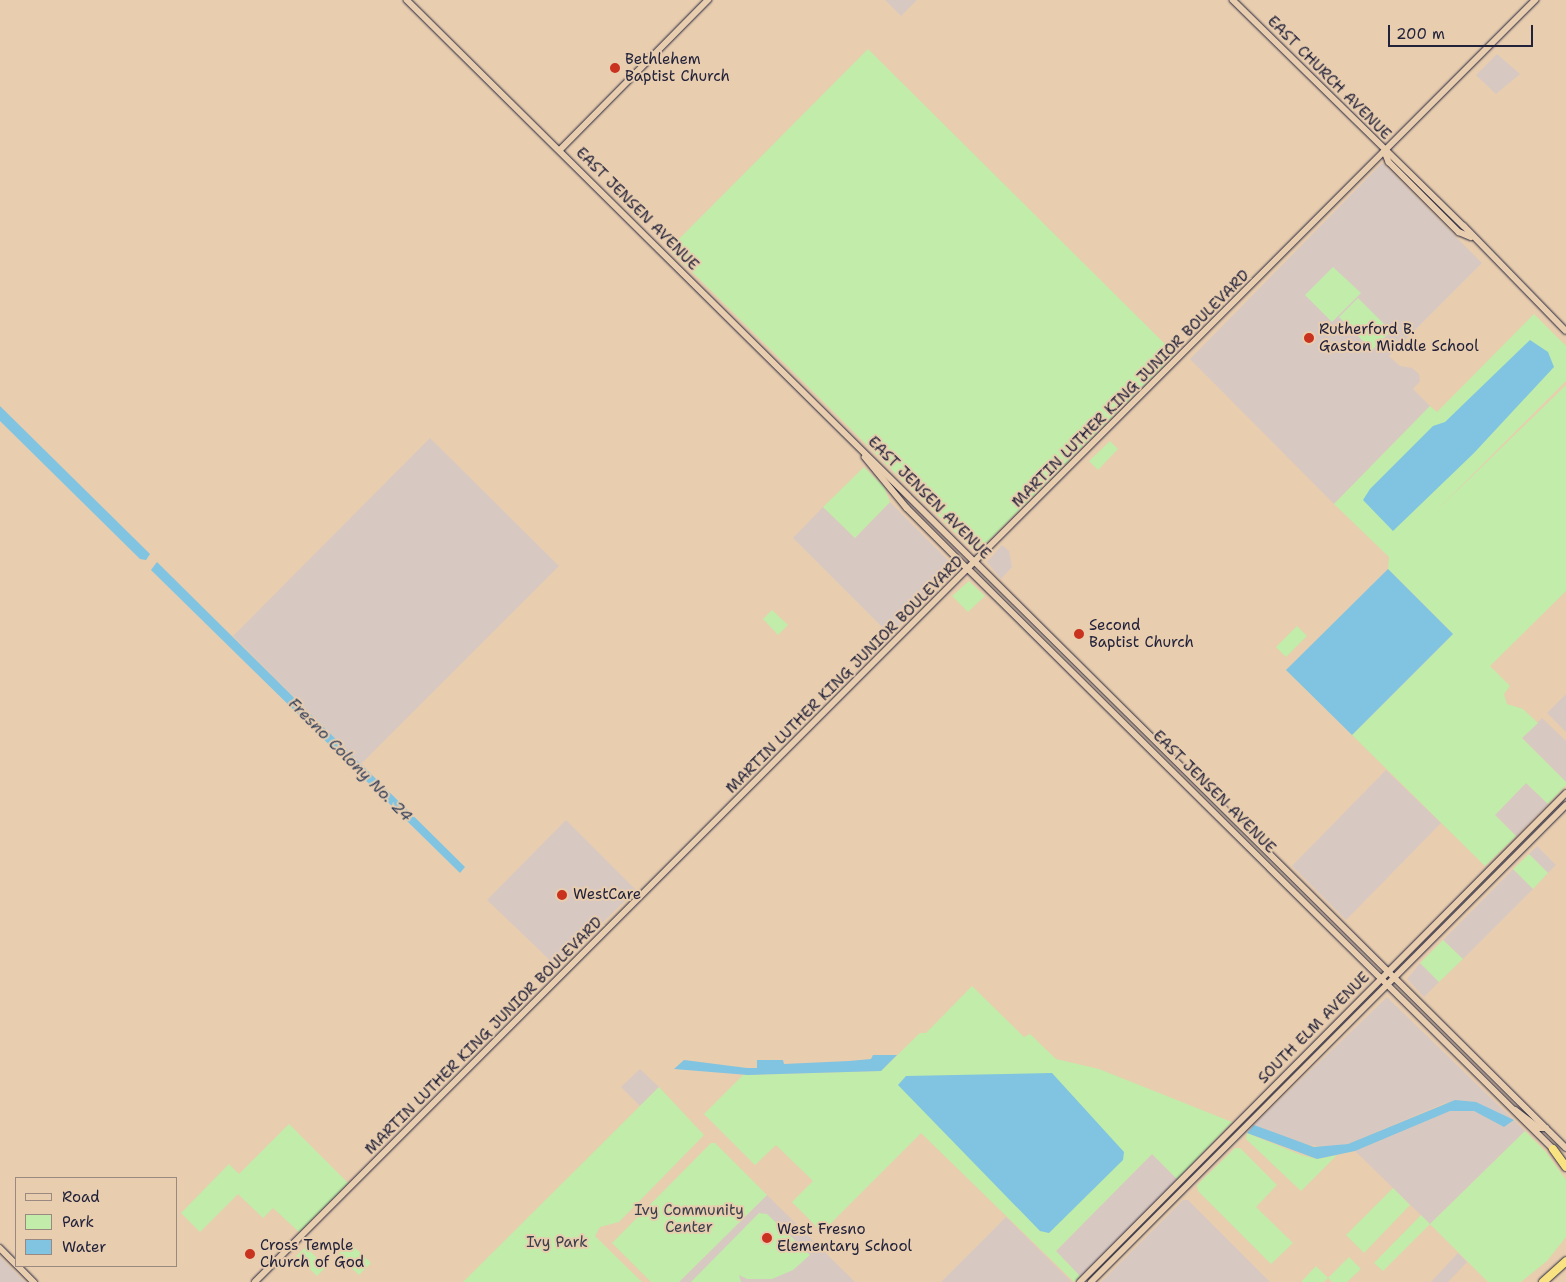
<!DOCTYPE html>
<html>
<head>
<meta charset="utf-8">
<style>
	body { margin:0 }
	#map { position:relative; width:1566px; height:1282px; overflow:hidden; background:#e8cdaf; font-family:"Shantell Sans",sans-serif }
	div>[style] { position:absolute }
	[style*='--x'] { left:calc(var(--x)*1px); top:calc(var(--y)*1px); width:calc(var(--w)*1px); rotate:calc(var(--a)*1deg) }
	.built>* { inset:0; background:#d8c8c2 }
	.green>* { inset:0; background:#c1eca9 }
	.water>* { inset:0; background:#80c4e1 }
	.roads { filter:drop-shadow(0 0 1px #22223b) drop-shadow(0 0 1px #22223b) }
	.tertiary>* { height:5.5px; margin:-2.75px; padding:0 2.75px; transform-origin:2.75px; border-radius:2.75px; background:#e8cdaf }
	.secondary>* { height:6px; margin:-3px; padding:0 3px; transform-origin:3px; border-radius:3px; background:#e8cdaf }
	.motorway>* { height:8px; margin:-4px; padding:0 4px; transform-origin:4px; border-radius:4px; background:#f8e281 }
	.dots>* { width:14px; height:14px; translate:-50% -50%; box-sizing:border-box; border:2px solid #e8cdaf; border-radius:50% }
	span { translate:-50% -50%; white-space:nowrap; text-align:center; line-height:1.15; -webkit-text-stroke:4px #e8cdaf; paint-order:stroke }
	.poi-label { font-size:15px; color:#22223b }
	.left { translate:0 -50%; text-align:left }
	.street-label { font-size:15px; color:#22223b }
	.park-label { font-size:15px; color:#3a404c }
	.water-label { font-size:16px; color:#35425c; font-style:italic }
	.legend { position:absolute; left:15px; top:1177px; width:162px; height:90px; box-sizing:border-box; background:#e8cdaf; border:1px solid #998981; margin:0; padding:6px 9px; list-style:none; font-size:15px; color:#22223b }
	.legend li { display:flex; align-items:center; gap:10px; height:25px }
	.legend b { width:25px; border:1px solid #998981 }
	.scale { position:absolute; left:1388px; top:25px; width:145px; height:22px; box-sizing:border-box; border:2px solid #22223b; border-top:0; padding-left:6px; font-size:15px; line-height:18px; white-space:nowrap; color:#22223b; -webkit-text-stroke:4px #e8cdaf; paint-order:stroke }
</style>
</head>
<body>
<div id="map">
	<div class="built">
		<i style="clip-path:polygon(885px 0,917px 0,901px 16px)"></i>
		<i style="clip-path:polygon(1497px 54px,1520px 74px,1496px 94px,1476px 75px)"></i>
		<i style="clip-path:polygon(1382px 163px,1482px 263px,1389px 356px,1400px 366px,1412px 368px,1419px 374px,1420px 381px,1413px 389px,1430px 406px,1334px 504px,1190px 359px)"></i>
		<i style="clip-path:polygon(430px 438px,559px 566px,361px 764px,233px 636px)"></i>
		<i style="clip-path:polygon(890px 502px,956px 568px,890px 635px,793px 538px,823px 507px,855px 538px)"></i>
		<i style="clip-path:polygon(1002px 545px,1009px 551px,1012px 567px,1001px 579px,987px 562px)"></i>
		<i style="clip-path:polygon(1566px 694px,1566px 732px,1547px 713px)"></i>
		<i style="clip-path:polygon(1542px 718px,1566px 741px,1566px 782px,1522px 738px)"></i>
		<i style="clip-path:polygon(1386px 770px,1441px 823px,1346px 920px,1292px 866px)"></i>
		<i style="clip-path:polygon(1526px 783px,1548px 804px,1516px 836px,1495px 815px)"></i>
		<i style="clip-path:polygon(566px 820px,636px 890px,557px 967px,487px 900px)"></i>
		<i style="clip-path:polygon(1537px 846px,1556px 865px,1548px 873px,1529px 854px)"></i>
		<i style="clip-path:polygon(1513px 869px,1533px 889px,1463px 959px,1443px 940px)"></i>
		<i style="clip-path:polygon(1420px 963px,1439px 982px,1424px 997px,1407px 979px)"></i>
		<i style="clip-path:polygon(1387px 997px,1525px 1131px,1430px 1224px,1355px 1151px,1450px 1111px,1474px 1111px,1504px 1127px,1513px 1121px,1445px 1103px,1348px 1144px,1322px 1147px,1306px 1144px,1254px 1125px)"></i>
		<i style="clip-path:polygon(640px 1069px,659px 1087px,640px 1106px,621px 1087px)"></i>
		<i style="clip-path:polygon(1152px 1154px,1177px 1179px,1080px 1276px,1056px 1251px)"></i>
		<i style="clip-path:polygon(767px 1195px,855px 1282px,679px 1282px)"></i>
		<i style="clip-path:polygon(1183px 1200px,1188px 1200px,1270px 1282px,1101px 1282px)"></i>
		<i style="clip-path:polygon(1006px 1217px,1072px 1282px,941px 1282px)"></i>
		<i style="clip-path:polygon(1458px 1253px,1467px 1262px,1448px 1282px,1431px 1282px)"></i>
		<i style="clip-path:polygon(0 1257px,25px 1282px,0 1282px)"></i>
	</div>
	<div class="green">
		<i style="clip-path:polygon(868px 49px,1175px 354px,976px 553px,672px 252px,673px 245px)"></i>
		<i style="clip-path:polygon(1333px 267px,1361px 293px,1332px 322px,1305px 295px)"></i>
		<i style="clip-path:polygon(1358px 298px,1391px 331px,1372px 350px,1339px 317px)"></i>
		<i style="clip-path:polygon(1534px 314px,1566px 346px,1566px 381px,1431px 516px,1566px 385px,1566px 591px,1490px 666px,1510px 686px,1504px 694px,1507px 704px,1523px 709px,1538px 723px,1522px 738px,1566px 782px,1566px 785px,1548px 804px,1526px 783px,1495px 815px,1516px 836px,1485px 866px,1352px 735px,1453px 634px,1388px 569px,1389px 557px,1334px 504px,1430px 406px,1437px 412px)"></i>
		<i style="clip-path:polygon(1110px 441px,1118px 449px,1098px 470px,1089px 461px)"></i>
		<i style="clip-path:polygon(864px 467px,884px 487px,890px 502px,855px 538px,823px 507px)"></i>
		<i style="clip-path:polygon(969px 581px,985px 596px,968px 612px,952px 596px)"></i>
		<i style="clip-path:polygon(772px 610px,788px 625px,778px 635px,763px 619px)"></i>
		<i style="clip-path:polygon(1297px 626px,1307px 636px,1286px 657px,1276px 647px)"></i>
		<i style="clip-path:polygon(1529px 854px,1548px 873px,1533px 889px,1513px 869px)"></i>
		<i style="clip-path:polygon(1443px 940px,1463px 959px,1439px 982px,1420px 963px)"></i>
		<i style="clip-path:polygon(972px 986px,1024px 1037px,1030px 1034px,1056px 1059px,1099px 1069px,1232px 1122px,1177px 1179px,1152px 1154px,1056px 1251px,1080px 1276px,1074px 1282px,921px 1133px,822px 1232px,792px 1202px,813px 1181px,776px 1145px,755px 1165px,704px 1114px,743px 1075px,881px 1071px,920px 1033px,926px 1033px)"></i>
		<i style="clip-path:polygon(659px 1087px,704px 1135px,619px 1222px,600px 1227px,595px 1236px,642px 1282px,463px 1282px)"></i>
		<i style="clip-path:polygon(289px 1124px,348px 1183px,299px 1232px,273px 1208px,263px 1218px,238px 1194px,200px 1232px,181px 1213px,229px 1164px,239px 1174px)"></i>
		<i style="clip-path:polygon(1525px 1131px,1546px 1152px,1566px 1180px,1566px 1237px,1547px 1261px,1521px 1282px,1488px 1282px,1430px 1224px,1383px 1271px,1374px 1263px,1421px 1215px,1430px 1224px)"></i>
		<i style="clip-path:polygon(1247px 1133px,1301px 1155px,1317px 1159px,1337px 1155px,1301px 1191px,1246px 1139px)"></i>
		<i style="clip-path:polygon(711px 1143px,715px 1143px,767px 1195px,679px 1282px,651px 1282px,612px 1243px)"></i>
		<i style="clip-path:polygon(1235px 1148px,1240px 1148px,1277px 1185px,1256px 1207px,1293px 1243px,1271px 1264px,1198px 1191px,1197px 1185px)"></i>
		<i style="clip-path:polygon(1393px 1188px,1410px 1205px,1364px 1253px,1346px 1235px)"></i>
		<i style="clip-path:polygon(759px 1213px,767px 1214px,810px 1255px,793px 1270px,772px 1279px,747px 1279px,739px 1275px,741px 1282px,691px 1282px)"></i>
		<i style="clip-path:polygon(350px 1243px,371px 1263px,359px 1275px,338px 1255px)"></i>
		<i style="clip-path:polygon(306px 1247px,326px 1267px,317px 1276px,296px 1256px)"></i>
		<i style="clip-path:polygon(1349px 1257px,1361px 1269px,1347px 1282px,1332px 1282px,1328px 1278px,1324px 1282px,1301px 1282px,1316px 1266px,1328px 1278px)"></i>
	</div>
	<div class="water">
		<i style="clip-path:polygon(1530px 340px,1548px 352px,1554px 367px,1474px 453px,1393px 531px,1363px 500px,1370px 489px,1433px 426px,1445px 422px)"></i>
		<i style="clip-path:polygon(0 406px,150px 554px,146px 560px,140px 559px,0 421px)"></i>
		<i style="clip-path:polygon(157px 562px,465px 867px,460px 873px,151px 570px)"></i>
		<i style="clip-path:polygon(1388px 569px,1453px 634px,1352px 735px,1286px 670px)"></i>
		<i style="clip-path:polygon(873px 1055px,897px 1055px,881px 1071px,748px 1075px,674px 1069px,684px 1060px,747px 1068px,757px 1068px,757px 1060px,783px 1060px,784px 1064px,849px 1061px,871px 1059px)"></i>
		<i style="clip-path:polygon(1052px 1073px,1124px 1152px,1123px 1160px,1049px 1233px,1040px 1231px,898px 1085px,906px 1076px)"></i>
		<i style="clip-path:polygon(1455px 1100px,1476px 1102px,1514px 1120px,1504px 1127px,1474px 1111px,1450px 1111px,1355px 1151px,1317px 1159px,1247px 1133px,1254px 1125px,1314px 1147px,1348px 1144px)"></i>
	</div>
	<div class="roads">
		<div class="tertiary">
			<i style="--x:407;--y:0;--w:799;--a:44.7"></i>
			<i style="--x:1233;--y:0;--w:323;--a:44.4"></i>
			<i style="--x:1464;--y:226;--w:146;--a:45.8"></i>
			<i style="--x:560;--y:150;--w:211;--a:-45.4"></i>
			<i style="--x:1385;--y:152;--w:11;--a:68"></i>
			<i style="--x:1389;--y:162;--w:99;--a:45"></i>
			<i style="--x:1459;--y:232;--w:13;--a:23"></i>
			<i style="--x:865;--y:457;--w:66;--a:50.5"></i>
			<i style="--x:907;--y:508;--w:86;--a:45"></i>
			<i style="--x:0;--y:1248;--w:23;--a:45"></i>
			<i style="--x:18;--y:1266;--w:23;--a:45"></i>
			<i style="--x:255;--y:1282;--w:1812;--a:-45.04"></i>
		</div>
		<div class="secondary">
			<i style="--x:975;--y:562;--w:832;--a:44.76"></i>
			<i style="--x:968;--y:569;--w:827;--a:44.75"></i>
			<i style="--x:1515;--y:1110;--w:30;--a:37"></i>
			<i style="--x:1539;--y:1128;--w:7;--a:0"></i>
			<i style="--x:1080;--y:1282;--w:689;--a:-45.18"></i>
			<i style="--x:1091;--y:1282;--w:673;--a:-45.12"></i>
		</div>
		<div class="motorway">
			<i style="--x:1553;--y:1149;--w:22;--a:54"></i>
			<i style="--x:1543;--y:1282;--w:31;--a:-42"></i>
		</div>
	</div>
	<div class="dots">
		<i style="left:615px;top:68px;background:#c8321e"></i>
		<i style="left:1309px;top:338px;background:#c8321e"></i>
		<i style="left:1079px;top:634px;background:#c8321e"></i>
		<i style="left:562px;top:895px;background:#c8321e"></i>
		<i style="left:767px;top:1238px;background:#c8321e"></i>
		<i style="left:250px;top:1254px;background:#c8321e"></i>
	</div>
	<div class="poi-label">
		<span class="left" style="left:625px;top:68px">Bethlehem<br>Baptist Church</span>
		<span class="left" style="left:1319px;top:338px">Rutherford B.<br>Gaston Middle School</span>
		<span class="left" style="left:1089px;top:634px">Second<br>Baptist Church</span>
		<span class="left" style="left:573px;top:895px">WestCare</span>
		<span class="left" style="left:777px;top:1238px">West Fresno<br>Elementary School</span>
		<span class="left" style="left:260px;top:1254px">Cross Temple<br>Church of God</span>
	</div>
	<div class="street-label">
		<span style="left:1329px;top:78px;rotate:45deg">EAST CHURCH AVENUE</span>
		<span style="left:637px;top:209px;rotate:45deg">EAST JENSEN AVENUE</span>
		<span style="left:1131px;top:389px;rotate:-45deg">MARTIN LUTHER KING JUNIOR BOULEVARD</span>
		<span style="left:929px;top:498px;rotate:45deg">EAST JENSEN AVENUE</span>
		<span style="left:845px;top:675px;rotate:-45deg">MARTIN LUTHER KING JUNIOR BOULEVARD</span>
		<span style="left:1214px;top:792px;rotate:45deg">EAST JENSEN AVENUE</span>
		<span style="left:1314px;top:1028px;rotate:-45deg">SOUTH ELM AVENUE</span>
		<span style="left:484px;top:1036px;rotate:-45deg">MARTIN LUTHER KING JUNIOR BOULEVARD</span>
	</div>
	<div class="park-label">
		<span style="left:689px;top:1219px">Ivy Community<br>Center</span>
		<span style="left:557px;top:1243px">Ivy Park</span>
	</div>
	<div class="water-label">
		<span style="left:350px;top:760px;rotate:45deg">Fresno Colony No. 24</span>
	</div>
	<ul class="legend">
	<li><b style="height:6px;background:#e8cdaf"></b>Road</li>
	<li><b style="height:14px;background:#c1eca9"></b>Park</li>
	<li><b style="height:14px;background:#80c4e1"></b>Water</li>
	</ul>
	<div class="scale">200 m</div>
</div>
</body>
</html>
